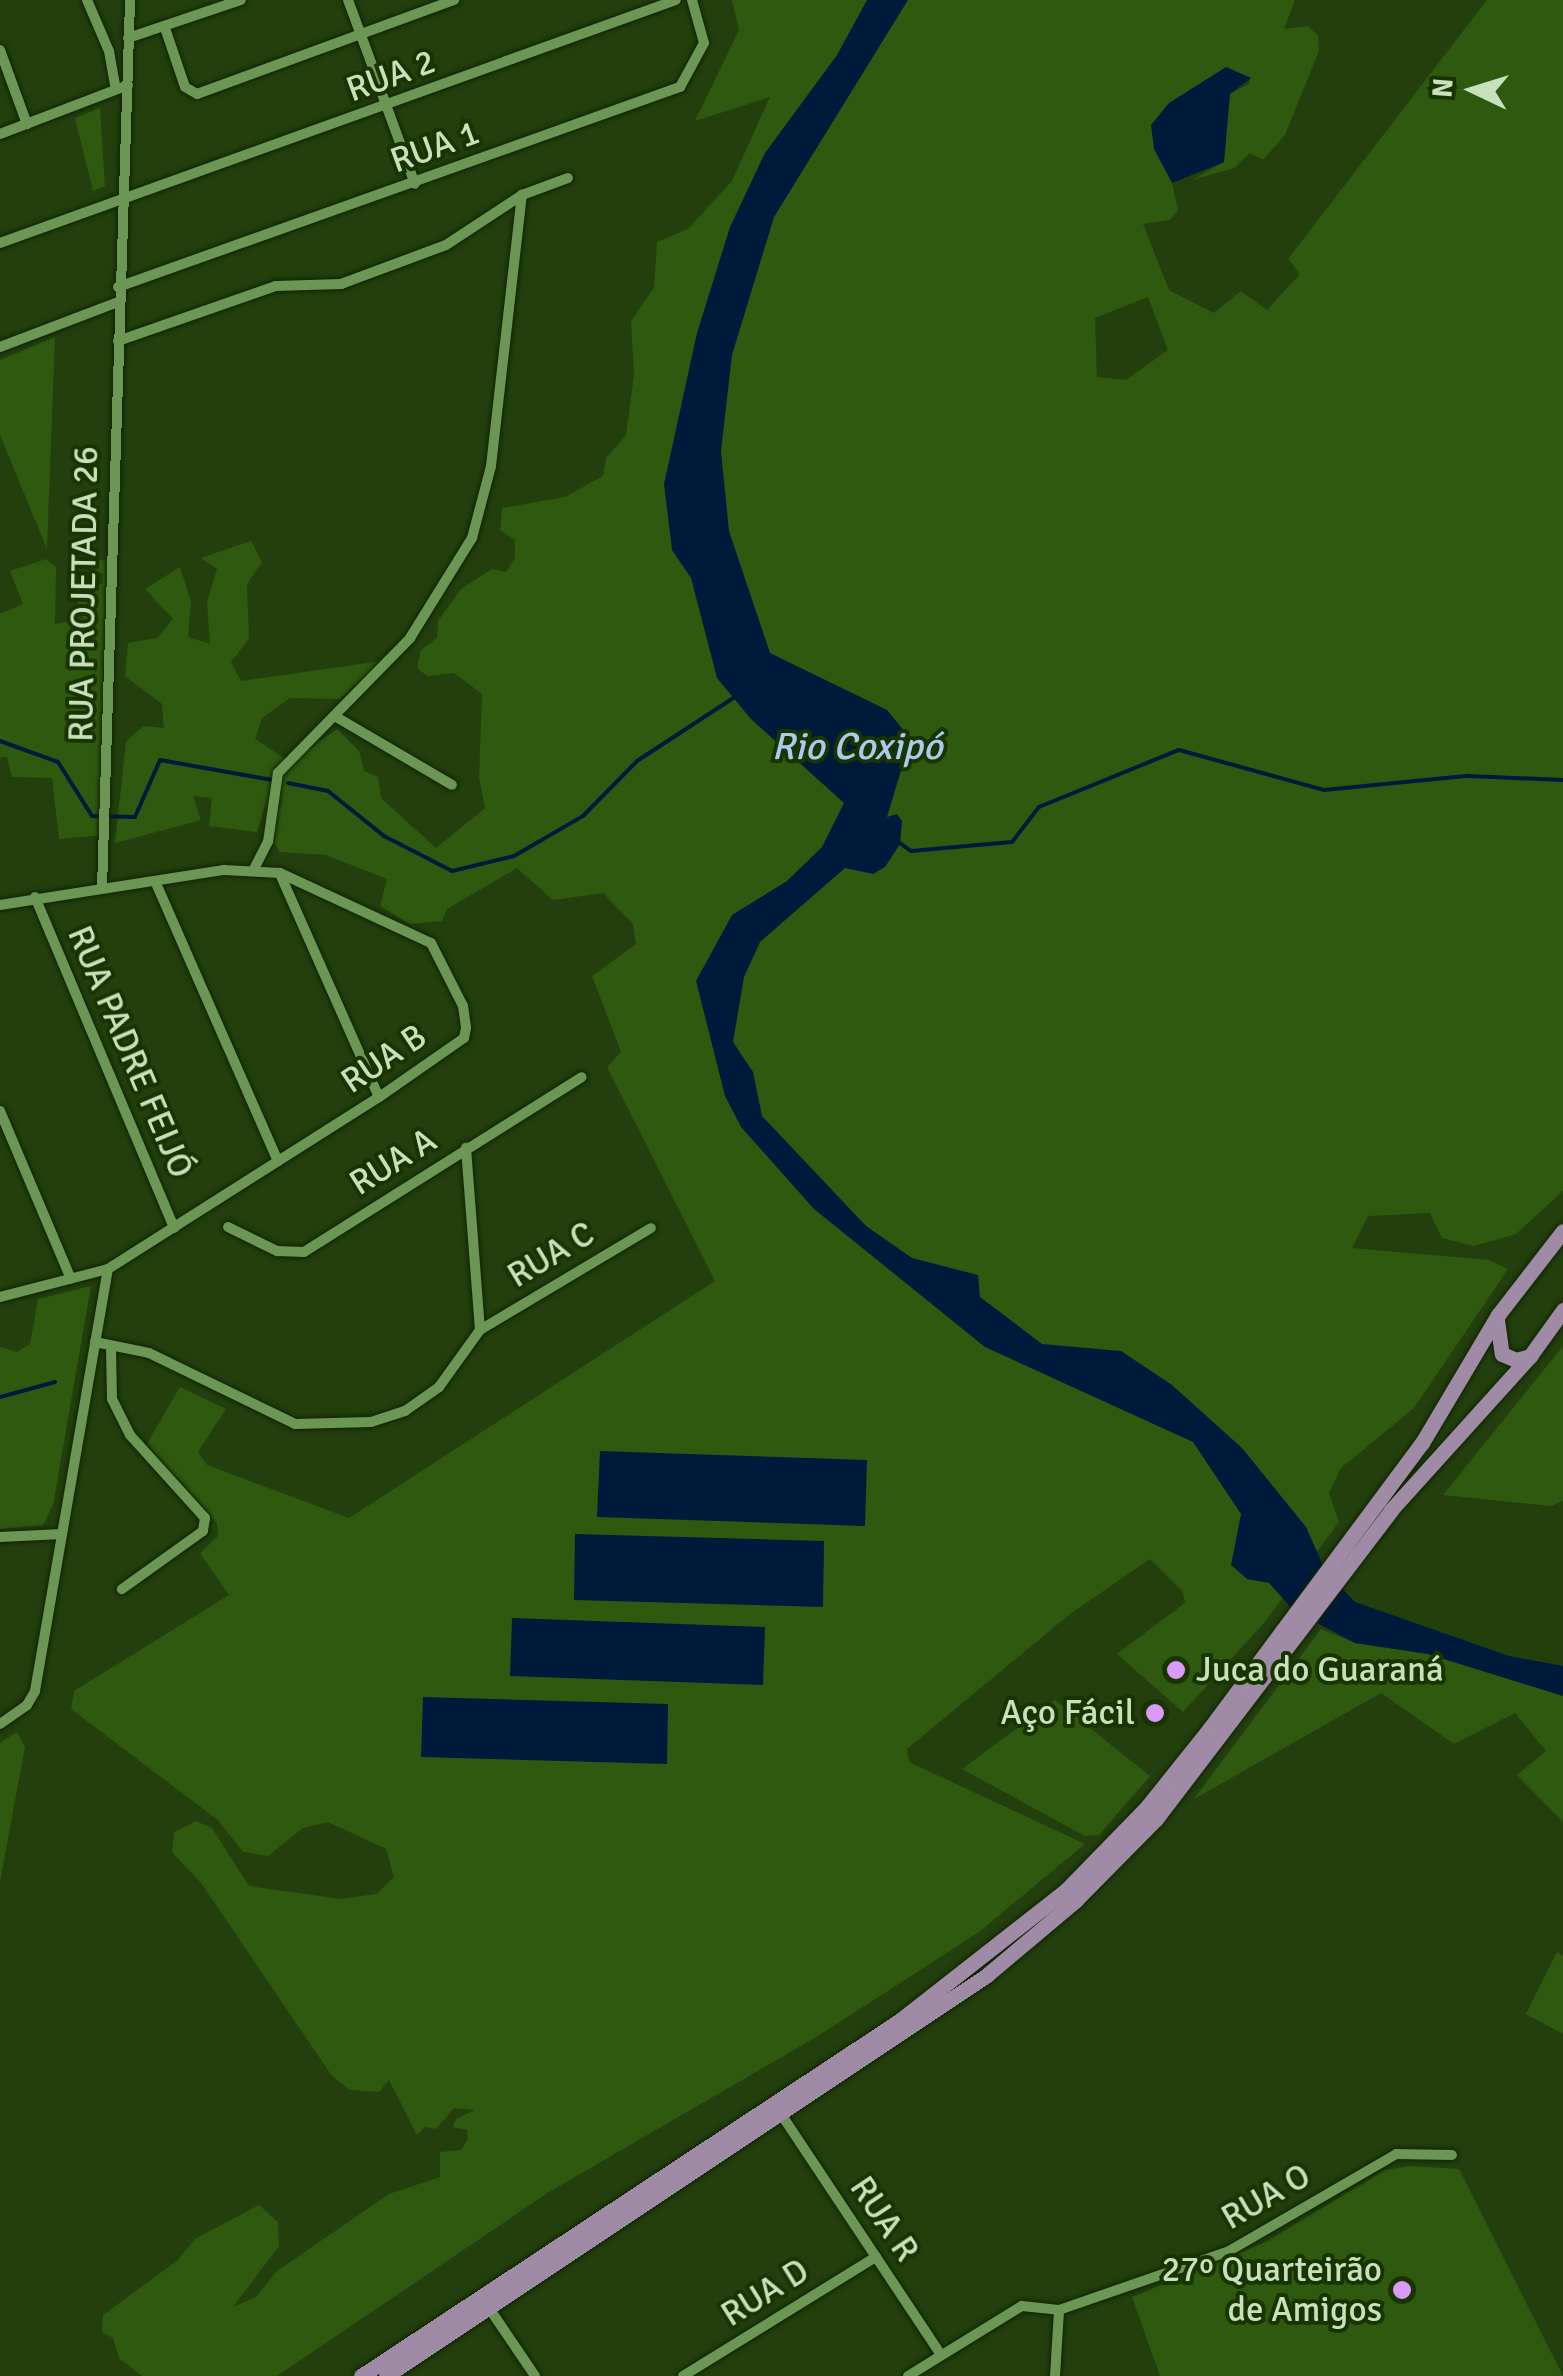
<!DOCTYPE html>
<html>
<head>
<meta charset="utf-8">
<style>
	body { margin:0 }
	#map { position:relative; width:1563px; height:2376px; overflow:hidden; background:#223f0d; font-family:Signika,sans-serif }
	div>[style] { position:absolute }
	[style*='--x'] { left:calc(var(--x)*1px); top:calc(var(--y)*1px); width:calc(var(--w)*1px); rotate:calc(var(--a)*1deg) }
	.green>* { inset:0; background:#305910 }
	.water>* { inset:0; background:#001a3c }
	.stream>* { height:4px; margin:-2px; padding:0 2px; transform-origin:2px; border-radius:2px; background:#001a3c }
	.roads { filter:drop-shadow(0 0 2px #102402) drop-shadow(0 0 2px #102402) }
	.street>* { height:10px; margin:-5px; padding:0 5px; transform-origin:5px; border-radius:5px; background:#6c9654 }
	.primary>* { height:15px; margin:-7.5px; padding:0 7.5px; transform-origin:7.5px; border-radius:7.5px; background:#a08ba7 }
	.dots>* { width:28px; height:28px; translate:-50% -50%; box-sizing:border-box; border:5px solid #183501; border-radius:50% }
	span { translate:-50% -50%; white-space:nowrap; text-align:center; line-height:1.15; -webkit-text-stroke:8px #183501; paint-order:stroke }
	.street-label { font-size:35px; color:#c9e0bd }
	.poi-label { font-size:35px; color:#c9e0bd }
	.left { translate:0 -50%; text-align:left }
	.right { translate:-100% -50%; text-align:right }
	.water-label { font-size:38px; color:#acc9ef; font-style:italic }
	.north { position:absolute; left:1423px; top:40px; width:100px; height:100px; -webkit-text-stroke:8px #183501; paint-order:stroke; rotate:274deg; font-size:28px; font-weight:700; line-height:40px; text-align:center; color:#c9e0bd }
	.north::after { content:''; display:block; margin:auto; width:35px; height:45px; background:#c9e0bd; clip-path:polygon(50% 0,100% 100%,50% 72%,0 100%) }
</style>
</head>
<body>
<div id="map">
	<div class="green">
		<i style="clip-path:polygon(evenodd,732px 0,1295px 0,1284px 29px,1307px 26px,1318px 35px,1319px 51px,1285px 135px,1263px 160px,1250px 153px,1234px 168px,1192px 180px,1224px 162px,1230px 94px,1249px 84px,1250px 78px,1226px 67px,1172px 183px,1178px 210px,1170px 220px,1143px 224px,1169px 290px,1214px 313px,1241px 291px,1267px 310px,1300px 274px,1288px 259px,1487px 0,1563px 0,1563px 1191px,1516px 1234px,1474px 1246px,1442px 1238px,1430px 1213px,1368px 1216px,1352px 1248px,1489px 1260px,1508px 1269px,1414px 1408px,1341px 1468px,1329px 1493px,1339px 1522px,1264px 1623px,1183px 1712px,1117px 1654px,1185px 1603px,1183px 1592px,1150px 1559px,1070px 1614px,907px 1749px,909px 1762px,1085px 1844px,979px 1932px,818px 2036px,549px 2192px,277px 2376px,142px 2376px,119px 2358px,113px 2338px,102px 2332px,103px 2315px,178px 2260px,195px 2239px,259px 2205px,278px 2222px,279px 2246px,233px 2307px,256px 2297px,277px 2271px,389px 2194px,440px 2177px,440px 2152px,461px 2150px,468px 2139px,467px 2130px,453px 2127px,456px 2119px,475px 2110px,454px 2108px,436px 2129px,425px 2127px,417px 2135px,389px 2080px,379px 2092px,350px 2090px,332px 2076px,201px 1883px,172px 1852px,174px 1832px,196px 1821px,212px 1828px,249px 1886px,341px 1899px,376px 1894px,394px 1877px,386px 1849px,328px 1822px,303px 1828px,268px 1856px,243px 1852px,218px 1820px,71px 1709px,74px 1691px,229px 1595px,200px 1553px,218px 1536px,217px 1523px,147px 1444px,180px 1387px,226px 1409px,198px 1452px,207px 1465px,349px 1518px,715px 1281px,607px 1067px,621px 1052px,592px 976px,636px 944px,633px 924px,603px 893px,553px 900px,517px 868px,447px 909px,442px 921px,410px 924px,380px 906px,387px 879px,326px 855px,280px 852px,265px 829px,267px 799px,257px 832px,209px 826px,212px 798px,193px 796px,201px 820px,115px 843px,126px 742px,143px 726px,164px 728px,162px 704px,125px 676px,128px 643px,157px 638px,173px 619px,145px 589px,180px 567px,191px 602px,188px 637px,210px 644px,207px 602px,217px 569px,201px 558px,251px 541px,262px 562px,247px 584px,249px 639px,231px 662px,241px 681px,381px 661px,340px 699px,290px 698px,262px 718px,255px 739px,287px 760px,273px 785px,291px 762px,337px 729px,359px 751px,364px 771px,378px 777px,381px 798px,436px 848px,485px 808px,479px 777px,482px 694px,454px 673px,427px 676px,417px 668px,421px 650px,437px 638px,438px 621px,461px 589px,492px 569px,506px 572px,515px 558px,515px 540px,500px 530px,502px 508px,565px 497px,603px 476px,606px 458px,626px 435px,634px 375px,631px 321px,654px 288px,657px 242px,688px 229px,732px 181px,770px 97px,695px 121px,739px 30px,732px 0,1148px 297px,1168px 350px,1126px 380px,1097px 377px,1095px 318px,1148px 297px)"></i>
		<i style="clip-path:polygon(100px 108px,105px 186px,93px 191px,75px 118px)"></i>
		<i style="clip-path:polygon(55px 337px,47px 549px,0 435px,0 360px)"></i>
		<i style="clip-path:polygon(85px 558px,110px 561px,105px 835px,59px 839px,52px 778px,12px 777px,7px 757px,0 758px,0 614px,23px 604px,10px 571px,46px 559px,56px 567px,55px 624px,83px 618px,76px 597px,102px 584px,103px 574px,82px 564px)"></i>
		<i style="clip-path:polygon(91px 1286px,53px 1505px,43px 1525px,0 1529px,0 1347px,17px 1352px,30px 1344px,38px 1299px)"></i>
		<i style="clip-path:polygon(1563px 1346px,1563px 1501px,1551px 1506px,1443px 1495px)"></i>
		<i style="clip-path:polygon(1321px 1629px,1355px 1643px,1428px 1654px,1563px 1696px,1563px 1822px,1517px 1775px,1546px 1751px,1515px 1713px,1454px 1744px,1381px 1693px,1194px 1799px)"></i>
		<i style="clip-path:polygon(1055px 1700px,1150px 1776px,1099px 1835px,1085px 1836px,962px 1769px)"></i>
		<i style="clip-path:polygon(17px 1732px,25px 1747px,0 1882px,0 1743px)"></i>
		<i style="clip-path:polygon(1557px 1952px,1563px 1956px,1563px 2034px,1526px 2014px)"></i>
		<i style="clip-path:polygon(1410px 2166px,1459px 2169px,1563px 2376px,1160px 2376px,1132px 2297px,1266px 2242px,1385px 2170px)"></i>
	</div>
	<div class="water">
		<i style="clip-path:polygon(867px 0,908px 0,774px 217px,732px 355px,721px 451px,729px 531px,770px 653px,887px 710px,905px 732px,906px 754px,887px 817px,897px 814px,902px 821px,900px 844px,885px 867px,873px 874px,845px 868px,760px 942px,744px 977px,733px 1042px,753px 1072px,762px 1116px,866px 1226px,912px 1258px,978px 1275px,980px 1297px,1042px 1344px,1121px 1351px,1172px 1385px,1242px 1448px,1306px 1527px,1326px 1572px,1355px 1602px,1509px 1656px,1563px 1666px,1563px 1696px,1428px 1654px,1355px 1643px,1294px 1611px,1269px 1583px,1247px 1579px,1231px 1565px,1241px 1514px,1193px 1442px,985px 1347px,814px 1209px,741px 1127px,725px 1096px,696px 981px,732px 915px,787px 881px,822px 847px,844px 803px,751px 719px,717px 678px,691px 578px,672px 550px,664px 484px,697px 333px,730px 227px,765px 153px,837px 55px)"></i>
		<i style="clip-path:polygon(1226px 67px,1251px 78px,1230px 94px,1224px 162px,1172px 183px,1154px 149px,1151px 125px,1169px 103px)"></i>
		<i style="clip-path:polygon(600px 1451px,867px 1460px,865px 1526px,597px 1517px)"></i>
		<i style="clip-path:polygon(575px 1534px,824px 1541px,823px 1607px,574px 1600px)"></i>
		<i style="clip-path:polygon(512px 1618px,765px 1627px,763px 1685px,510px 1676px)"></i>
		<i style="clip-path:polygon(423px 1697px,668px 1704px,667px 1764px,421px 1757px)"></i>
	</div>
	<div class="stream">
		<i style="--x:0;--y:741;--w:62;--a:19.9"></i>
		<i style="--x:58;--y:762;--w:64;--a:57.8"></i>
		<i style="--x:92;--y:816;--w:43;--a:1.3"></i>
		<i style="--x:135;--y:817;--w:62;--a:-66.3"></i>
		<i style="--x:160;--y:760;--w:114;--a:10.1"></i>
		<i style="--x:288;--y:783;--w:41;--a:11.3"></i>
		<i style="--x:328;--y:791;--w:72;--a:38.8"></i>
		<i style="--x:384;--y:836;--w:76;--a:27.2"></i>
		<i style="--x:452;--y:871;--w:64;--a:-13.6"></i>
		<i style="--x:514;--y:856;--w:80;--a:-30.1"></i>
		<i style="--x:583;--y:816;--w:77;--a:-45.5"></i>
		<i style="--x:637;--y:761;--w:121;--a:-33.2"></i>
		<i style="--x:897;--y:841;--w:17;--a:36"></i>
		<i style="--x:911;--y:851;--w:101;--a:-5.1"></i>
		<i style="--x:1012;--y:842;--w:44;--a:-52.4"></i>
		<i style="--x:1039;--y:807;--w:151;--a:-22.2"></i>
		<i style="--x:1179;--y:750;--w:150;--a:15.4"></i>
		<i style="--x:1324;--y:790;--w:145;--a:-5.6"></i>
		<i style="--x:1468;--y:776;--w:95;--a:2.4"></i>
		<i style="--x:0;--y:1397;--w:57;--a:-15.3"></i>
	</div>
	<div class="roads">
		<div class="street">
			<i style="--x:87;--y:0;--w:56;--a:66.7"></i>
			<i style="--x:109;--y:51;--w:39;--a:80"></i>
			<i style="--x:348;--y:0;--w:69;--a:69.7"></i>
			<i style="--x:165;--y:28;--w:62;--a:71.3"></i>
			<i style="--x:185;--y:87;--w:14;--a:30"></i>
			<i style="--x:197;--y:94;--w:274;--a:-20.1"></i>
			<i style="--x:128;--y:38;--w:119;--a:-18.6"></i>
			<i style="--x:0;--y:50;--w:79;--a:70"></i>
			<i style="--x:374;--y:72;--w:119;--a:69.9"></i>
			<i style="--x:0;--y:134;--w:137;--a:-20.9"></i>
			<i style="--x:0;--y:243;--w:718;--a:-19.77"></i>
			<i style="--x:118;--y:287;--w:597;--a:-19.59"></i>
			<i style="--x:680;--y:87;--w:50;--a:-61.4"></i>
			<i style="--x:704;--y:43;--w:45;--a:-105.6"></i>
			<i style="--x:118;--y:341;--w:167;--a:-19.2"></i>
			<i style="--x:276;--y:286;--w:65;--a:-1.8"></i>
			<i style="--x:341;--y:284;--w:112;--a:-20.4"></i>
			<i style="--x:446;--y:245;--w:91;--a:-33.3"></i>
			<i style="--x:522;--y:195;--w:49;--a:-20.3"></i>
			<i style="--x:0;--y:347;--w:126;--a:-20.9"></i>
			<i style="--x:338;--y:718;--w:132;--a:30.4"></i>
			<i style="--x:254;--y:869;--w:30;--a:-63"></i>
			<i style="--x:268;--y:842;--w:70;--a:-81.8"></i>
			<i style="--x:278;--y:773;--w:189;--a:-45.6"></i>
			<i style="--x:410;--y:638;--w:118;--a:-58.2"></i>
			<i style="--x:472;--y:538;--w:74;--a:-75.2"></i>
			<i style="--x:491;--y:466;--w:273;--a:-83.5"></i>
			<i style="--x:280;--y:874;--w:244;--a:66.1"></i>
			<i style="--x:155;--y:881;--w:306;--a:66.3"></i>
			<i style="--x:102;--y:888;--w:888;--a:-88.19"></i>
			<i style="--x:35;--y:897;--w:359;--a:67.2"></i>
			<i style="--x:0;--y:905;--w:227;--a:-8.9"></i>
			<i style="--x:224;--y:870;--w:56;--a:3.1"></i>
			<i style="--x:280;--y:873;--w:166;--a:24.9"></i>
			<i style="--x:431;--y:943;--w:71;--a:63.1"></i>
			<i style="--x:463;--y:1006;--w:22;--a:82"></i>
			<i style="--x:466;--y:1028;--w:10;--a:101"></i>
			<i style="--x:464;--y:1038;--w:103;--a:145.2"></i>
			<i style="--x:379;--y:1097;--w:321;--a:147.6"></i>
			<i style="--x:108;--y:1269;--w:112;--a:165.5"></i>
			<i style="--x:0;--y:1111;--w:182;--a:67.1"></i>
			<i style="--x:228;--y:1227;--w:55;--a:26.1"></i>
			<i style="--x:277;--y:1251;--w:27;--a:2"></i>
			<i style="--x:304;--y:1252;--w:328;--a:-32.2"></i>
			<i style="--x:480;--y:1330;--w:199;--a:-30.8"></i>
			<i style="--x:95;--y:1342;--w:55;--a:11.5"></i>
			<i style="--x:149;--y:1353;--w:162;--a:25.9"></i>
			<i style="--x:295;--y:1424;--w:76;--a:-1.5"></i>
			<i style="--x:371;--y:1422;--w:36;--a:-18"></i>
			<i style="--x:405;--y:1411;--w:42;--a:-35.2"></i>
			<i style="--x:439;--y:1387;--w:70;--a:-54.3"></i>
			<i style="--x:480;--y:1330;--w:183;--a:-94.4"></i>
			<i style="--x:111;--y:1348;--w:51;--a:88.9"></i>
			<i style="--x:112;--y:1399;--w:40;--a:63.4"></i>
			<i style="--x:130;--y:1435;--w:112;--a:47.9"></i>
			<i style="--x:205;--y:1518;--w:13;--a:99"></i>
			<i style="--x:203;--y:1531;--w:100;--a:144.4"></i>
			<i style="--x:0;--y:1537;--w:62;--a:-2.8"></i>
			<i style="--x:0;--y:1724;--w:33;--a:-35"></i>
			<i style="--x:27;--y:1705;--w:16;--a:-60"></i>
			<i style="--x:35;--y:1691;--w:428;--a:-80.2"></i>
			<i style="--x:781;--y:2114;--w:289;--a:56.4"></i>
			<i style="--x:489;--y:2308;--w:82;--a:55.9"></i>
			<i style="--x:683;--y:2376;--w:227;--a:-31.7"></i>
			<i style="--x:908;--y:2376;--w:134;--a:-31.6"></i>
			<i style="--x:1022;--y:2306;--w:37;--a:6"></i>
			<i style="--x:1059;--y:2310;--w:180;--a:-19.1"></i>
			<i style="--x:1229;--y:2251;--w:193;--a:-30.1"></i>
			<i style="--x:1396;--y:2154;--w:56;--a:1"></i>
			<i style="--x:1055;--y:2376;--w:66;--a:-86.5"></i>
		</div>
		<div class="primary">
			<i style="--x:1497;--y:1320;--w:34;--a:82"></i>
			<i style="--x:1502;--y:1354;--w:15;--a:23"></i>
			<i style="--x:1516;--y:1360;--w:15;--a:-16"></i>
			<i style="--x:361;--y:2376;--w:645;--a:-33.42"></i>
			<i style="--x:899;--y:2021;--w:212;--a:-38.1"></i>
			<i style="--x:1066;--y:1890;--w:115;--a:-45.7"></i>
			<i style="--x:1146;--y:1808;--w:102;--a:-51.3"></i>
			<i style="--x:1210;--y:1728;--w:355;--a:-53.4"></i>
			<i style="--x:1422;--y:1443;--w:149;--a:-59.3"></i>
			<i style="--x:1498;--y:1315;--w:106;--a:-52.3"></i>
			<i style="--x:386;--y:2376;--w:722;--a:-33.71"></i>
			<i style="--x:987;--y:1975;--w:116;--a:-40.1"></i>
			<i style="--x:1076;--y:1900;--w:114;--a:-45.4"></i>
			<i style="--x:1156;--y:1819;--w:388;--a:-52.7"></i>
			<i style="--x:1391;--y:1510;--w:207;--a:-47.9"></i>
			<i style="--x:1530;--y:1356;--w:57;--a:-54.3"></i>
		</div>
	</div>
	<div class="dots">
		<i style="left:1176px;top:1670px;background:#da9af7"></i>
		<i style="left:1155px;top:1713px;background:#da9af7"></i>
		<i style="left:1402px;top:2290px;background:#da9af7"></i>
	</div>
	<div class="street-label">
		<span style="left:391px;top:76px;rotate:-20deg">RUA 2</span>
		<span style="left:435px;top:147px;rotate:-20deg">RUA 1</span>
		<span style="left:84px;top:594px;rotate:-89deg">RUA PROJETADA 26</span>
		<span style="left:130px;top:1052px;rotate:67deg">RUA PADRE FEIJÓ</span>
		<span style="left:384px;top:1059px;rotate:-34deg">RUA B</span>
		<span style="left:393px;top:1162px;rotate:-32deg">RUA A</span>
		<span style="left:551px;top:1255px;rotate:-31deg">RUA C</span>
		<span style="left:1266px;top:2197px;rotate:-30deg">RUA O</span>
		<span style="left:884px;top:2219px;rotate:56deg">RUA R</span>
		<span style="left:765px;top:2293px;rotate:-32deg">RUA D</span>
	</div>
	<div class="poi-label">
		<span class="left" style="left:1196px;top:1670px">Juca do Guaraná</span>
		<span class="right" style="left:1135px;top:1713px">Aço Fácil</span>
		<span class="right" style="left:1382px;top:2290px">27º Quarteirão<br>de Amigos</span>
	</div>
	<div class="water-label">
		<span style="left:857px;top:747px">Rio Coxipó</span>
	</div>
	<div class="north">N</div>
</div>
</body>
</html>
